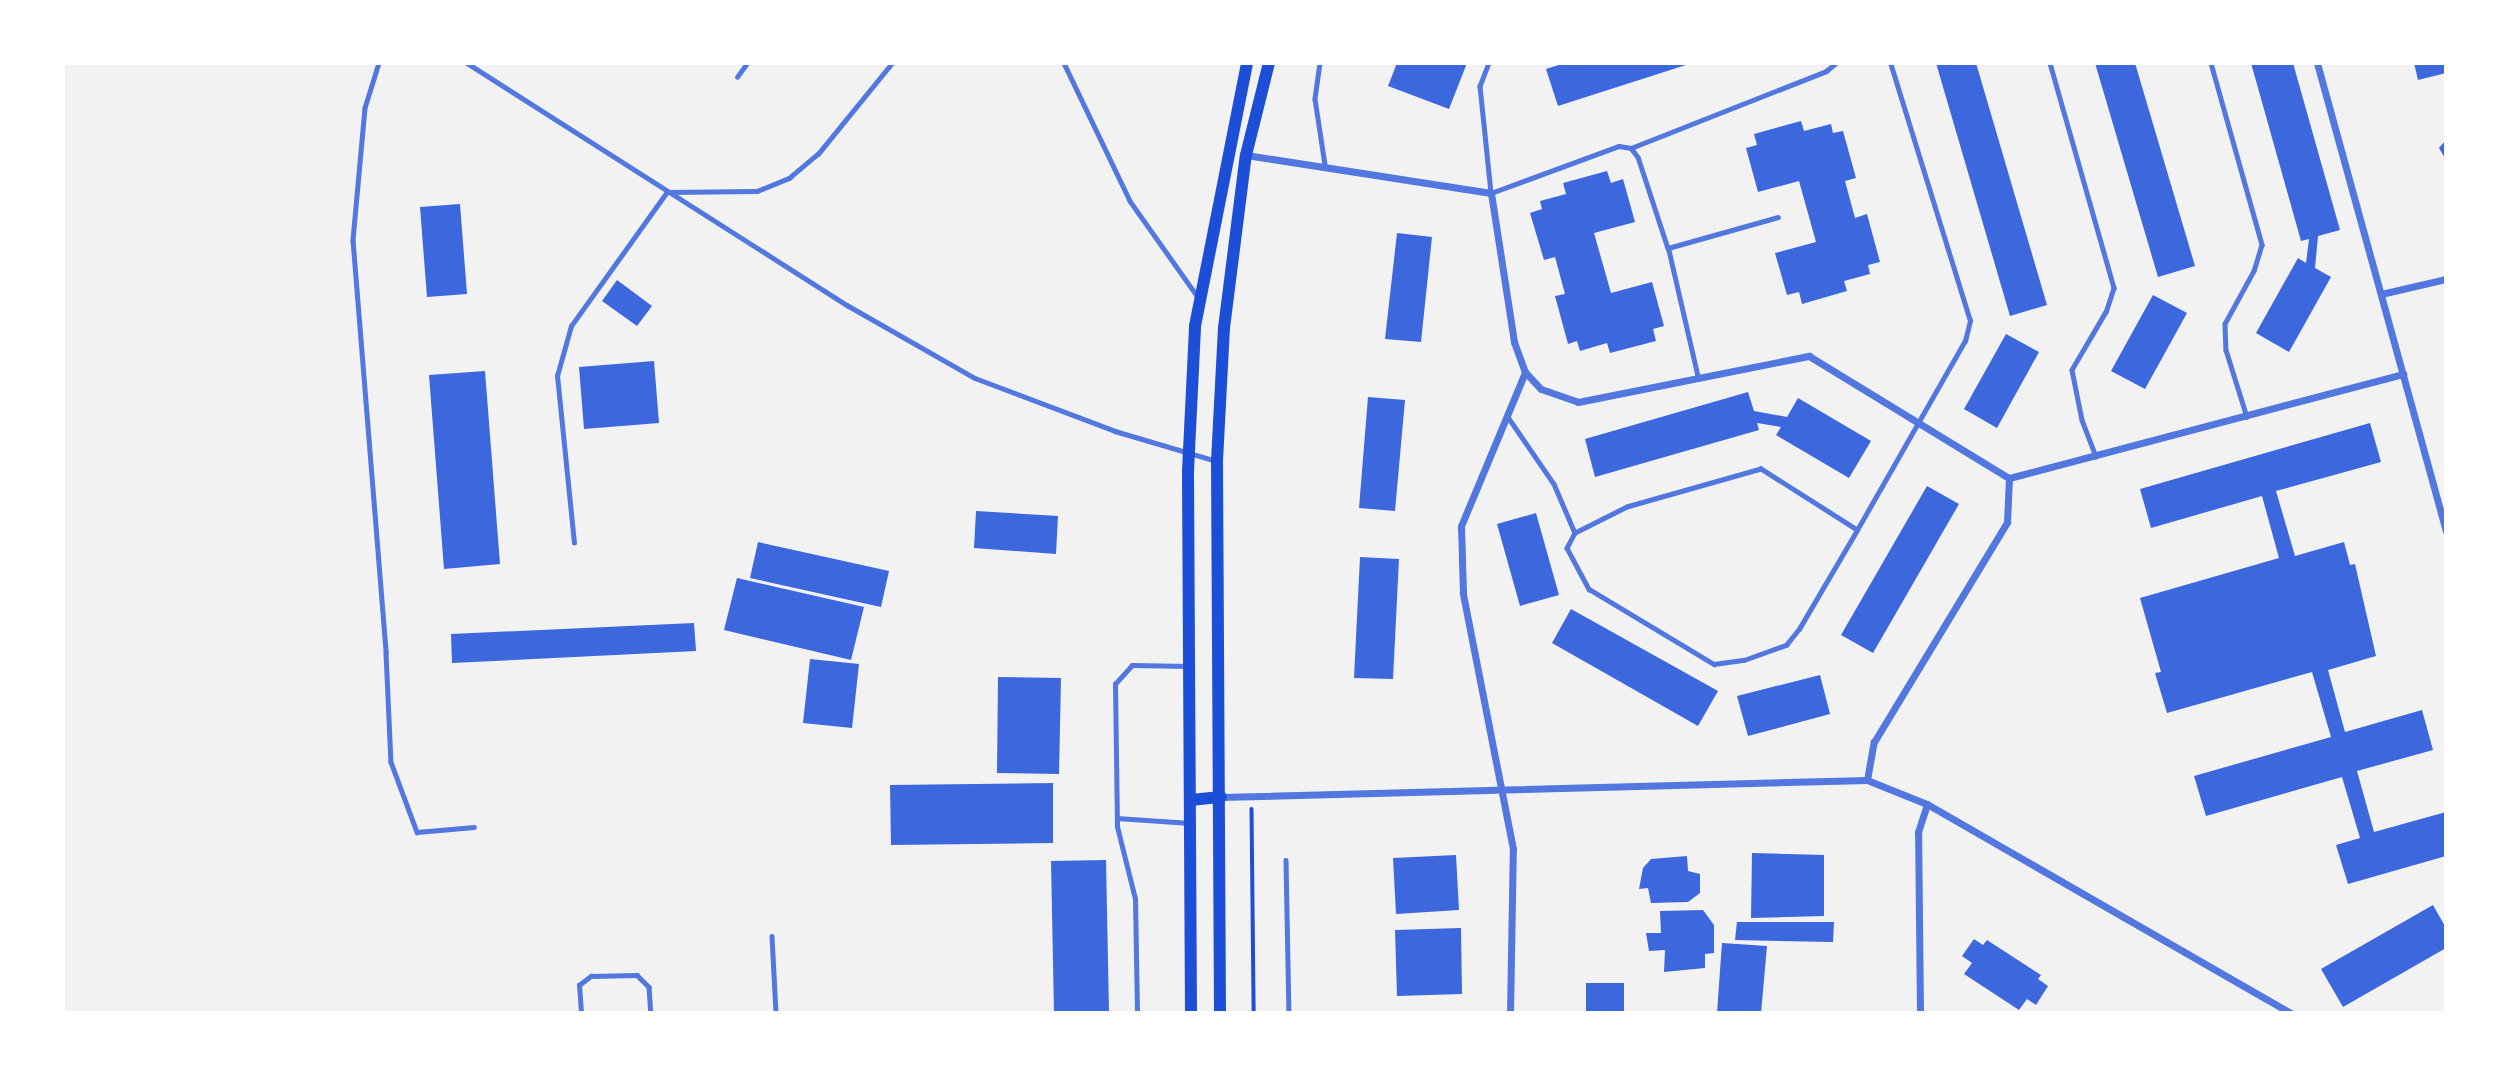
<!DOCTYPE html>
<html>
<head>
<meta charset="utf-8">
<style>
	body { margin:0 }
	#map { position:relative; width:2509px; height:1076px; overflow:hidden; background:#f2f2f2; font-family:"Alegreya Sans",sans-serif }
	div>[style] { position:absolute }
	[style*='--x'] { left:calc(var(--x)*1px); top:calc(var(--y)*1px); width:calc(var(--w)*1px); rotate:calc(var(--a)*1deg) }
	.building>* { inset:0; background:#3d67dc }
	.path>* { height:3.5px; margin:-1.75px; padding:0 1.75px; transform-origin:1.75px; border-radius:1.75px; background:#1d4ed8 }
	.service>* { height:4.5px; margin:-2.25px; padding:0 2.25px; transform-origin:2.25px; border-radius:2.25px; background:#5277de }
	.minor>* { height:7px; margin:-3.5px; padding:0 3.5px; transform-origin:3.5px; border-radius:3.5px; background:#5277de }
	.secondary>* { height:12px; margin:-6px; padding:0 6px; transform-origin:6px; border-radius:6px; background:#1d4ed8 }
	span { translate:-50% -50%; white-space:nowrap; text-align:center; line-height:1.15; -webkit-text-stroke:6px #fff; paint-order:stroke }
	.frame { position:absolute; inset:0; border:65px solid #fff; pointer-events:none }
</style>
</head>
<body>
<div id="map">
	<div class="building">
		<i style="clip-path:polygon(1397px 63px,1467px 63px,1449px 109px,1388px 86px)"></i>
		<i style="clip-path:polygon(1565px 63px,1689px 63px,1689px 64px,1558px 106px,1546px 69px)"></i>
		<i style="clip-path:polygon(1936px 63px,1976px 63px,2047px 305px,2010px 316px)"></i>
		<i style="clip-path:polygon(2095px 63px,2135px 63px,2195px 266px,2158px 277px)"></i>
		<i style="clip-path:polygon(2251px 63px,2293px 63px,2340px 230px,2318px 236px,2315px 268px,2331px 277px,2289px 352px,2256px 333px,2298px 258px,2306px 263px,2309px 239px,2301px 241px)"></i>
		<i style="clip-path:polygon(2414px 63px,2446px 63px,2446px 73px,2418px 80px)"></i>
		<i style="clip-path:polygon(1801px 121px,1804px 131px,1831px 124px,1833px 133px,1843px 131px,1856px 178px,1845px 181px,1855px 218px,1867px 214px,1880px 262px,1868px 265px,1870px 274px,1844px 281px,1847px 291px,1802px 304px,1799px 292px,1787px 295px,1775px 253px,1816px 242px,1799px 181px,1758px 192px,1746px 148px,1757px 145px,1754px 134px)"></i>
		<i style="clip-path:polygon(2446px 140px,2446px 160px,2439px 148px)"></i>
		<i style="clip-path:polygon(1607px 171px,1611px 183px,1623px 179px,1635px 222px,1594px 233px,1611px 293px,1652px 282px,1664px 326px,1653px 329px,1656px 341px,1610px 353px,1607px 343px,1580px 351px,1577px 341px,1568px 344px,1555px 296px,1565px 294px,1555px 257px,1544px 260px,1530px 213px,1542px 209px,1540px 201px,1566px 194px,1563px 183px)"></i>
		<i style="clip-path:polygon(460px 204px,467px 294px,427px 297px,420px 207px)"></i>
		<i style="clip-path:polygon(1397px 233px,1432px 237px,1421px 342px,1385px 339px)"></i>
		<i style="clip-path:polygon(617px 280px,652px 306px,637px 326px,602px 301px)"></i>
		<i style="clip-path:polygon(2153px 295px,2187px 313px,2145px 389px,2111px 371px)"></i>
		<i style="clip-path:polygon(2006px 334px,2039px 352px,1997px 428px,1964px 409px)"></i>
		<i style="clip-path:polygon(654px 361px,659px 423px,584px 429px,579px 367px)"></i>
		<i style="clip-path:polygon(485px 371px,500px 564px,444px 569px,429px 375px)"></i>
		<i style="clip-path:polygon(1748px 392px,1754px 411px,1787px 417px,1798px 398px,1871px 441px,1849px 478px,1776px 435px,1781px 427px,1757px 423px,1759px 430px,1595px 477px,1585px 439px)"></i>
		<i style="clip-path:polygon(1368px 397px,1405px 400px,1395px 511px,1359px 508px)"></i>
		<i style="clip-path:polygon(2370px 423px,2381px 462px,2276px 491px,2295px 556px,2344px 542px,2350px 565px,2355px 564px,2376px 656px,2328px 670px,2345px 732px,2422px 710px,2433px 750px,2357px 771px,2374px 832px,2446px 812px,2446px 856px,2348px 884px,2336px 845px,2360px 838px,2342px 777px,2206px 816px,2194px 776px,2331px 737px,2312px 672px,2167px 713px,2155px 673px,2161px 672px,2140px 598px,2279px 558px,2262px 496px,2151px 528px,2140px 489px)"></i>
		<i style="clip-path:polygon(1927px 486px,1959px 504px,1873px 653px,1841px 635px)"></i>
		<i style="clip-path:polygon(976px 511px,1058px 516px,1056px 554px,974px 548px)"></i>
		<i style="clip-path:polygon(1536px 513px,1559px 595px,1520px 606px,1497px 524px)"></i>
		<i style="clip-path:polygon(758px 542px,889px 571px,881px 607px,750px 578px)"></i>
		<i style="clip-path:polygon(1360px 557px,1399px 559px,1393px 679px,1354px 678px)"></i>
		<i style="clip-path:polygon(737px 578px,864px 607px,851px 660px,724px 630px)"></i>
		<i style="clip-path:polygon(1571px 609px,1718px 691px,1698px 726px,1552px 643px)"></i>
		<i style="clip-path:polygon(694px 623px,696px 651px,452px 663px,451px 634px)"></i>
		<i style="clip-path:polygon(810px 659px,859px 664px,852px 728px,803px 723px)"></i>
		<i style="clip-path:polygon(1820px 675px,1830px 714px,1748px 736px,1737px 696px)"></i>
		<i style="clip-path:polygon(998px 677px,1061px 678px,1059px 774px,997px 773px)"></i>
		<i style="clip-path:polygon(1053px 783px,1053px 843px,891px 845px,890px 785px)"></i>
		<i style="clip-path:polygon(1752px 853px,1824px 855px,1824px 916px,1751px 918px)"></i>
		<i style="clip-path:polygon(1456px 855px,1459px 910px,1396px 914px,1393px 858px)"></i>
		<i style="clip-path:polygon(1687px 856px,1688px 871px,1700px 874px,1700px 893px,1688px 902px,1651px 903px,1648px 888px,1639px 889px,1643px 868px,1651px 859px)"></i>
		<i style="clip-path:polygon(1106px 860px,1109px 1013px,1054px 1013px,1051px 861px)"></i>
		<i style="clip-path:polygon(2433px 905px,2446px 928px,2446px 948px,2343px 1007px,2321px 969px)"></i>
		<i style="clip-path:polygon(1703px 910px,1714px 925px,1714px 953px,1705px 954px,1705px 968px,1664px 972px,1665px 950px,1649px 951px,1646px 933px,1661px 933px,1660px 911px)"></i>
		<i style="clip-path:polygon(1737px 922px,1834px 922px,1833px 942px,1735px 940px)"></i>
		<i style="clip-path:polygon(1461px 928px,1462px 994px,1397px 996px,1395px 930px)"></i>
		<i style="clip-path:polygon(1974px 939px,1983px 945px,1987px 940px,2041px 975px,2038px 979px,2048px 986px,2036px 1005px,2027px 999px,2019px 1010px,1964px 974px,1972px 963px,1962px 956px)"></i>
		<i style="clip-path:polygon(1722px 943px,1767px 946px,1761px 1013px,1717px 1013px)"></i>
		<i style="clip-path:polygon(1586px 983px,1624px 983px,1624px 1013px,1586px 1013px)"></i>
	</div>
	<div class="path">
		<i style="--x:1252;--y:809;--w:204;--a:89.4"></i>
	</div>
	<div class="service">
		<i style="--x:379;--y:63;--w:47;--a:107.3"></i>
		<i style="--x:365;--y:108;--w:133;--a:95.2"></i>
		<i style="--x:353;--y:240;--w:414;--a:85.4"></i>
		<i style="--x:386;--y:653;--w:109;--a:87.4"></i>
		<i style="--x:391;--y:762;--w:75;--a:69.6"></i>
		<i style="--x:417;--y:832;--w:57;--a:-5"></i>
		<i style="--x:467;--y:63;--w:451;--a:32.5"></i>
		<i style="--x:847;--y:305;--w:147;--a:29.7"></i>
		<i style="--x:975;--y:378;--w:150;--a:20.7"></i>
		<i style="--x:1115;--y:431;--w:105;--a:16.5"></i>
		<i style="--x:1064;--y:63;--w:153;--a:64.4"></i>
		<i style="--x:1130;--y:201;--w:118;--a:54.7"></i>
		<i style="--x:1320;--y:63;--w:36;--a:98"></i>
		<i style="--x:1315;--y:99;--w:66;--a:81.3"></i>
		<i style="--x:1489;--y:63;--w:25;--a:111"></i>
		<i style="--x:1480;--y:86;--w:108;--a:84.1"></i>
		<i style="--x:1491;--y:193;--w:136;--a:-20.2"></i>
		<i style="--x:1619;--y:146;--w:12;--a:9"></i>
		<i style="--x:1631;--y:148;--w:11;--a:52"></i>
		<i style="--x:1638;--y:157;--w:96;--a:71.8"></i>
		<i style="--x:2050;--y:63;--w:234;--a:74.1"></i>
		<i style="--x:2114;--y:288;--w:25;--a:108"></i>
		<i style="--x:2106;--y:312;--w:67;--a:120.4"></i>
		<i style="--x:2072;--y:370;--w:51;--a:78.7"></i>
		<i style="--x:2082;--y:420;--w:39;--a:69"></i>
		<i style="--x:2211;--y:63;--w:189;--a:74.3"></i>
		<i style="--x:2262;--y:245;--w:27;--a:107"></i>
		<i style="--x:2254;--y:271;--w:60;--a:118.7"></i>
		<i style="--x:2225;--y:324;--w:26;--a:88"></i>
		<i style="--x:2226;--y:350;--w:70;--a:72.6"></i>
		<i style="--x:737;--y:77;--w:17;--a:-54"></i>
		<i style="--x:1631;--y:148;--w:210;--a:-21.5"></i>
		<i style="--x:1826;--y:71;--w:13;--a:-39"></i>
		<i style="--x:1698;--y:378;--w:133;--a:-103"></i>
		<i style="--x:1668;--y:248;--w:114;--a:-15.7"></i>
		<i style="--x:1508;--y:417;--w:81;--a:55.5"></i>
		<i style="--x:1554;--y:484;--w:53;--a:66.8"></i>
		<i style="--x:1857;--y:530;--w:114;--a:-147.6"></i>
		<i style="--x:1761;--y:469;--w:139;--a:164.2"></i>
		<i style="--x:1627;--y:507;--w:58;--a:153.4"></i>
		<i style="--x:1575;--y:533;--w:17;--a:118"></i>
		<i style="--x:1567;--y:548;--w:47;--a:61.8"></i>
		<i style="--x:1589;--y:589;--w:146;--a:31"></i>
		<i style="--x:1714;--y:664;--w:30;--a:-8"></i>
		<i style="--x:1744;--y:660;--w:45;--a:-19.7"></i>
		<i style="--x:1786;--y:645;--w:21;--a:-51"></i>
		<i style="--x:1799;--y:629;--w:115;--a:-59.6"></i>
		<i style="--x:1857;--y:530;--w:218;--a:-60.3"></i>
		<i style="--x:1965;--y:341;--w:21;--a:-76"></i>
		<i style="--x:1970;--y:321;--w:270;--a:-107.2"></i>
		<i style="--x:574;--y:543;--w:168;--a:-95.8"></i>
		<i style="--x:557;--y:376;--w:52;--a:-74.4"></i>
		<i style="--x:571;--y:326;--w:165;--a:-54.4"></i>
		<i style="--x:667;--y:192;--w:90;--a:-0.6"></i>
		<i style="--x:757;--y:191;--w:35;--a:-22"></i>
		<i style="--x:789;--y:178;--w:38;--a:-40"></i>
		<i style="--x:818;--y:154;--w:117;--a:-50.9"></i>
		<i style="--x:1117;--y:818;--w:73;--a:3.9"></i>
		<i style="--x:1286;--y:860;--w:153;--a:88.9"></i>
		<i style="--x:772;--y:936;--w:77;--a:87"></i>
		<i style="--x:581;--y:1013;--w:28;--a:-94"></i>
		<i style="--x:579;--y:985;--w:15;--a:-37"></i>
		<i style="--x:591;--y:976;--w:46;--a:-1.2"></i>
		<i style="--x:637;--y:975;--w:17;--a:45"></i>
		<i style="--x:649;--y:987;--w:26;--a:86"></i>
		<i style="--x:1137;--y:1013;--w:114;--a:-91"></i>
		<i style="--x:1135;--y:899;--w:74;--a:-104"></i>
		<i style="--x:1117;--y:827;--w:143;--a:-90.8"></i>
		<i style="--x:1115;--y:684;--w:25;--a:-48"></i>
		<i style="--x:1132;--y:665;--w:57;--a:1"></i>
	</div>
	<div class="minor">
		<i style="--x:2317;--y:63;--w:486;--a:74.6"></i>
		<i style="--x:1246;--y:155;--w:248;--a:8.8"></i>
		<i style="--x:1491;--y:193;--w:151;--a:81.2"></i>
		<i style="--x:1514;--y:342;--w:32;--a:70"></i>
		<i style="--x:1525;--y:372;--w:23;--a:47"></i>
		<i style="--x:1541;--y:389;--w:39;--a:19"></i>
		<i style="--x:1578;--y:402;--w:236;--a:-11.3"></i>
		<i style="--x:1809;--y:356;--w:234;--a:31.4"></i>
		<i style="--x:2009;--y:478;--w:408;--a:-14.8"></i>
		<i style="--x:2381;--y:294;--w:67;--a:-13"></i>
		<i style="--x:1867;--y:780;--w:39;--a:-80"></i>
		<i style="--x:1874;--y:742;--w:257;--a:-58.8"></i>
		<i style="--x:2007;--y:522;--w:44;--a:-87.4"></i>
		<i style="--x:1221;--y:797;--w:646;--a:-1.51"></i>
		<i style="--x:1867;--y:780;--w:65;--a:21.8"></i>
		<i style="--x:1927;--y:804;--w:420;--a:29.9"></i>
		<i style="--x:1510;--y:1013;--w:164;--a:-89"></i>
		<i style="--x:1513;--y:849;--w:261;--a:-101.1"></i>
		<i style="--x:1463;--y:593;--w:67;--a:-91.7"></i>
		<i style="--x:1461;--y:526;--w:167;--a:-67.4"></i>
		<i style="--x:1920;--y:1013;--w:181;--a:-90.6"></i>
		<i style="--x:1918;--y:832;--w:29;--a:-72"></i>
	</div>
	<div class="secondary">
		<i style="--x:1191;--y:800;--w:30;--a:-6"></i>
		<i style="--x:1191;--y:1013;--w:542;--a:-90.32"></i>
		<i style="--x:1188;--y:471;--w:145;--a:-87.2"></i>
		<i style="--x:1195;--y:326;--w:268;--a:-78.8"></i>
		<i style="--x:1220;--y:1013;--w:552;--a:-90.31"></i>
		<i style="--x:1217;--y:461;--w:133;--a:-87"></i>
		<i style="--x:1224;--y:328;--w:174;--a:-82.8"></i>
		<i style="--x:1246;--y:155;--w:95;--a:-76"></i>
	</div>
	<div class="frame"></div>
</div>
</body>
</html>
